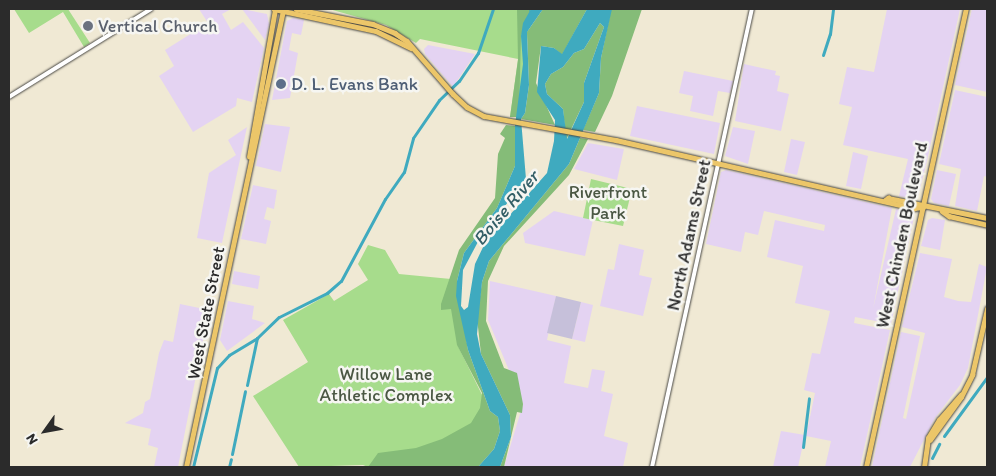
<!DOCTYPE html>
<html>
<head>
<meta charset="utf-8">
<style>
	body { margin:0 }
	#map { position:relative; width:996px; height:476px; overflow:hidden; background:#f0e9d4; font-family:Itim,sans-serif }
	div>[style] { position:absolute }
	[style*='--x'] { left:calc(var(--x)*1px); top:calc(var(--y)*1px); width:calc(var(--w)*1px); rotate:calc(var(--a)*1deg) }
	.built>* { inset:0; background:#e4d3f2 }
	.industrial>* { inset:0; background:#c6c0da }
	.green>* { inset:0; background:#a7dc8c }
	.forest>* { inset:0; background:#85bc78 }
	.water>* { inset:0; background:#3faabf }
	.stream>* { height:1px; margin:-0.5px; padding:0 0.5px; transform-origin:0.5px; border-radius:0.5px; background:#3faabf }
	.canal>* { height:3px; margin:-1.5px; padding:0 1.5px; transform-origin:1.5px; border-radius:1.5px; background:#3faabf }
	.roads { filter:drop-shadow(0 0 1px #494844) drop-shadow(0 0 1px #494844) }
	.minor>* { height:4px; margin:-2px; padding:0 2px; transform-origin:2px; border-radius:2px; background:#fff }
	.major>* { height:4.5px; margin:-2.25px; padding:0 2.25px; transform-origin:2.25px; border-radius:2.25px; background:#ecc669 }
	.dots>* { width:14px; height:14px; translate:-50% -50%; box-sizing:border-box; border:2px solid #f6f6f2; border-radius:50% }
	span { translate:-50% -50%; white-space:nowrap; text-align:center; line-height:1.15; -webkit-text-stroke:5px #f6f6f2; paint-order:stroke }
	.worship-label { font-size:18px; color:#5b616d }
	.left { translate:0 -50%; text-align:left }
	.service-label { font-size:18px; color:#4e5e75 }
	.park-label { font-size:18px; color:#4a5743 }
	.street-label { font-size:18px; color:#2b2b2b }
	.water-label { font-size:19px; color:#335e66; font-style:italic }
	.frame { position:absolute; inset:0; border:10px solid #2b2b2b; pointer-events:none }
	.north { position:absolute; left:20px; top:406px; width:50px; height:50px; -webkit-text-stroke:4px #f6f6f2; paint-order:stroke; rotate:238deg; font-size:14px; font-weight:700; line-height:20px; text-align:center; color:#2b2b2b }
	.north::after { content:''; display:block; margin:auto; width:18px; height:22px; background:#2b2b2b; clip-path:polygon(50% 0,100% 100%,50% 72%,0 100%) }
</style>
</head>
<body>
<div id="map">
	<div class="built">
		<i style="clip-path:polygon(199px 9px,231px 9px,222px 14px,231px 30px,243px 22px,264px 48px,252px 102px,237px 98px,236px 106px,193px 132px,159px 76px,174px 66px,165px 50px,208px 23px)"></i>
		<i style="clip-path:polygon(242px 9px,267px 14px,269px 24px,265px 40px)"></i>
		<i style="clip-path:polygon(887px 9px,960px 9px,927px 161px,918px 196px,913px 199px,899px 196px,908px 159px,843px 145px,852px 107px,839px 104px,847px 67px,874px 72px)"></i>
		<i style="clip-path:polygon(972px 9px,987px 9px,987px 92px,955px 85px)"></i>
		<i style="clip-path:polygon(293px 18px,304px 20px,301px 35px,292px 33px,289px 50px,298px 53px,290px 98px,272px 100px,287px 21px)"></i>
		<i style="clip-path:polygon(428px 45px,475px 54px,453px 87px,425px 54px,424px 49px)"></i>
		<i style="clip-path:polygon(744px 64px,776px 71px,775px 75px,780px 76px,777px 91px,789px 94px,781px 131px,735px 121px)"></i>
		<i style="clip-path:polygon(684px 71px,733px 81px,730px 93px,718px 91px,713px 116px,690px 111px,693px 96px,679px 93px)"></i>
		<i style="clip-path:polygon(955px 90px,987px 97px,987px 177px,984px 176px,977px 211px,955px 206px,961px 169px,939px 164px)"></i>
		<i style="clip-path:polygon(637px 106px,720px 123px,714px 154px,630px 136px)"></i>
		<i style="clip-path:polygon(265px 124px,290px 127px,281px 172px,256px 166px)"></i>
		<i style="clip-path:polygon(247px 127px,222px 243px,197px 238px,209px 173px,236px 155px,228px 140px)"></i>
		<i style="clip-path:polygon(733px 127px,755px 131px,748px 164px,725px 156px)"></i>
		<i style="clip-path:polygon(791px 139px,805px 142px,797px 175px,784px 172px)"></i>
		<i style="clip-path:polygon(588px 143px,624px 149px,617px 180px,574px 169px)"></i>
		<i style="clip-path:polygon(853px 152px,868px 156px,861px 189px,846px 186px)"></i>
		<i style="clip-path:polygon(726px 170px,892px 208px,873px 309px,896px 209px,911px 212px,914px 217px,891px 324px,855px 317px,854px 323px,890px 330px,860px 467px,825px 467px,831px 441px,806px 436px,815px 393px,804px 390px,812px 353px,820px 354px,830px 311px,795px 303px,803px 266px,767px 257px,775px 220px,824px 231px,825px 225px,764px 211px,758px 235px,745px 232px,741px 252px,706px 244px,721px 172px)"></i>
		<i style="clip-path:polygon(937px 170px,956px 174px,949px 206px,934px 203px,931px 199px)"></i>
		<i style="clip-path:polygon(253px 185px,277px 190px,274px 209px,267px 207px,264px 219px,271px 221px,266px 244px,241px 239px)"></i>
		<i style="clip-path:polygon(554px 211px,593px 220px,585px 256px,525px 243px,523px 233px)"></i>
		<i style="clip-path:polygon(932px 218px,945px 220px,940px 250px,921px 246px,928px 220px)"></i>
		<i style="clip-path:polygon(619px 244px,644px 250px,639px 275px,652px 278px,643px 316px,600px 306px,608px 269px,614px 270px)"></i>
		<i style="clip-path:polygon(920px 253px,952px 259px,944px 297px,958px 301px,971px 302px,979px 264px,987px 267px,968px 368px,960px 385px,935px 418px,910px 467px,872px 467px,901px 332px,920px 336px,903px 418px,906px 419px,925px 333px,902px 327px)"></i>
		<i style="clip-path:polygon(234px 271px,260px 276px,258px 289px,232px 284px)"></i>
		<i style="clip-path:polygon(490px 281px,556px 296px,547px 340px,571px 346px,564px 383px,588px 388px,592px 369px,605px 371px,601px 391px,613px 394px,604px 436px,628px 443px,623px 467px,504px 467px,523px 404px,488px 320px)"></i>
		<i style="clip-path:polygon(228px 301px,254px 306px,252px 319px,265px 323px,227px 351px,220px 340px)"></i>
		<i style="clip-path:polygon(581px 302px,593px 305px,585px 342px,572px 339px)"></i>
		<i style="clip-path:polygon(180px 304px,209px 310px,178px 467px,154px 467px,158px 448px,148px 445px,151px 429px,125px 423px,143px 413px,145px 402px,150px 399px,159px 353px,164px 340px,173px 342px)"></i>
		<i style="clip-path:polygon(781px 431px,805px 435px,798px 467px,773px 467px)"></i>
	</div>
	<div class="industrial">
		<i style="clip-path:polygon(556px 296px,581px 302px,572px 339px,547px 333px)"></i>
	</div>
	<div class="green">
		<i style="clip-path:polygon(14px 9px,68px 9px,90px 43px,84px 47px,63px 12px,29px 33px)"></i>
		<i style="clip-path:polygon(329px 9px,531px 9px,517px 117px,510px 117px,518px 59px,420px 39px,416px 43px,386px 25px)"></i>
		<i style="clip-path:polygon(591px 179px,632px 189px,623px 226px,583px 218px)"></i>
		<i style="clip-path:polygon(368px 245px,385px 250px,399px 274px,451px 279px,458px 346px,485px 401px,495px 434px,368px 467px,363px 465px,299px 467px,253px 396px,308px 362px,283px 320px,329px 294px,334px 301px,368px 280px,358px 264px)"></i>
	</div>
	<div class="forest">
		<i style="clip-path:polygon(517px 9px,531px 9px,521px 36px,519px 117px,510px 117px,518px 60px)"></i>
		<i style="clip-path:polygon(543px 9px,587px 9px,562px 55px,554px 48px,541px 46px,536px 83px,555px 125px,521px 119px,525px 113px,529px 85px,527px 32px)"></i>
		<i style="clip-path:polygon(642px 9px,612px 96px,595px 132px,583px 130px,599px 93px,601px 58px,611px 10px)"></i>
		<i style="clip-path:polygon(600px 23px,604px 27px,584px 83px,584px 102px,566px 140px,563px 109px,547px 94px,545px 84px,551px 74px,563px 67px,574px 53px,584px 49px)"></i>
		<i style="clip-path:polygon(506px 125px,515px 126px,515px 166px,497px 208px,464px 253px,457px 281px,468px 350px,490px 411px,498px 417px,500px 431px,494px 449px,478px 467px,368px 467px,378px 453px,416px 448px,442px 439px,471px 423px,480px 408px,482px 393px,457px 345px,451px 309px,441px 310px,441px 304px,459px 250px,495px 198px,498px 154px,505px 138px,500px 134px)"></i>
		<i style="clip-path:polygon(580px 138px,588px 139px,569px 175px,504px 246px,488px 281px,486px 321px,504px 368px,517px 373px,523px 404px,522px 413px,517px 412px,504px 467px,500px 467px,511px 437px,510px 415px,481px 354px,477px 318px,482px 282px,489px 261px,569px 164px)"></i>
	</div>
	<div class="water">
		<i style="clip-path:polygon(evenodd,531px 9px,543px 9px,527px 32px,529px 85px,525px 113px,521px 119px,526px 179px,480px 238px,463px 270px,461px 306px,464px 310px,468px 307px,475px 264px,485px 243px,547px 173px,554px 141px,555px 120px,537px 92px,541px 46px,554px 48px,562px 54px,587px 9px,612px 9px,601px 58px,599px 93px,569px 164px,489px 261px,482px 282px,477px 334px,481px 354px,510px 415px,511px 437px,500px 467px,478px 467px,494px 449px,500px 431px,498px 417px,490px 411px,468px 350px,456px 296px,457px 281px,464px 253px,497px 208px,515px 166px,515px 125px,523px 64px,521px 36px,523px 23px,531px 9px,600px 23px,604px 27px,584px 83px,584px 102px,567px 139px,563px 109px,547px 94px,545px 84px,551px 74px,563px 67px,574px 53px,584px 49px,600px 23px)"></i>
	</div>
	<div class="stream">
		<i style="--x:529;--y:9;--w:3;--a:72"></i>
	</div>
	<div class="canal">
		<i style="--x:823;--y:55;--w:22;--a:-72"></i>
		<i style="--x:830;--y:34;--w:25;--a:-83"></i>
		<i style="--x:247;--y:385;--w:48;--a:-78"></i>
		<i style="--x:944;--y:436;--w:73;--a:-53.9"></i>
		<i style="--x:803;--y:447;--w:49;--a:-83"></i>
		<i style="--x:232;--y:454;--w:64;--a:-78.3"></i>
		<i style="--x:932;--y:458;--w:16;--a:-63"></i>
		<i style="--x:193;--y:467;--w:102;--a:-76.4"></i>
		<i style="--x:217;--y:368;--w:18;--a:-47"></i>
		<i style="--x:229;--y:355;--w:33;--a:-31"></i>
		<i style="--x:257;--y:338;--w:30;--a:-44"></i>
		<i style="--x:279;--y:317;--w:54;--a:-26.6"></i>
		<i style="--x:327;--y:293;--w:18;--a:-41"></i>
		<i style="--x:341;--y:281;--w:93;--a:-61.8"></i>
		<i style="--x:385;--y:199;--w:33;--a:-55"></i>
		<i style="--x:404;--y:172;--w:35;--a:-75"></i>
		<i style="--x:413;--y:138;--w:46;--a:-55.6"></i>
		<i style="--x:439;--y:100;--w:28;--a:-44"></i>
		<i style="--x:459;--y:81;--w:34;--a:-56"></i>
		<i style="--x:478;--y:53;--w:46;--a:-71.2"></i>
		<i style="--x:229;--y:467;--w:8;--a:-76"></i>
	</div>
	<div class="roads">
		<div class="minor">
			<i style="--x:9;--y:97;--w:167;--a:-31.8"></i>
			<i style="--x:652;--y:467;--w:469;--a:-77.7"></i>
		</div>
		<div class="major">
			<i style="--x:274;--y:9;--w:104;--a:12.2"></i>
			<i style="--x:376;--y:31;--w:39;--a:26"></i>
			<i style="--x:296;--y:9;--w:78;--a:11"></i>
			<i style="--x:373;--y:24;--w:24;--a:22"></i>
			<i style="--x:395;--y:33;--w:14;--a:34"></i>
			<i style="--x:407;--y:41;--w:70;--a:49"></i>
			<i style="--x:453;--y:94;--w:19;--a:43"></i>
			<i style="--x:467;--y:107;--w:19;--a:28"></i>
			<i style="--x:484;--y:116;--w:134;--a:10.3"></i>
			<i style="--x:616;--y:140;--w:306;--a:12.9"></i>
			<i style="--x:914;--y:208;--w:9;--a:-6"></i>
			<i style="--x:249;--y:157;--w:150;--a:-80"></i>
			<i style="--x:885;--y:200;--w:4;--a:-34"></i>
			<i style="--x:888;--y:198;--w:101;--a:11.4"></i>
			<i style="--x:942;--y:211;--w:9;--a:36"></i>
			<i style="--x:949;--y:216;--w:39;--a:13"></i>
			<i style="--x:930;--y:440;--w:53;--a:-54.2"></i>
			<i style="--x:961;--y:397;--w:25;--a:-63"></i>
			<i style="--x:972;--y:375;--w:68;--a:-77.2"></i>
			<i style="--x:186;--y:467;--w:468;--a:-78"></i>
			<i style="--x:866;--y:467;--w:469;--a:-77.7"></i>
			<i style="--x:924;--y:467;--w:29;--a:-82"></i>
			<i style="--x:928;--y:438;--w:21;--a:-59"></i>
			<i style="--x:939;--y:420;--w:33;--a:-49"></i>
		</div>
	</div>
	<div class="dots">
		<i style="left:88px;top:26px;background:#6b7280"></i>
		<i style="left:281px;top:84px;background:#5c6f8a"></i>
	</div>
	<div class="worship-label">
		<span class="left" style="left:98px;top:26px">Vertical Church</span>
	</div>
	<div class="service-label">
		<span class="left" style="left:291px;top:84px">D. L. Evans Bank</span>
	</div>
	<div class="park-label">
		<span style="left:608px;top:203px">Riverfront<br>Park</span>
		<span style="left:386px;top:385px">Willow Lane<br>Athletic Complex</span>
	</div>
	<div class="street-label">
		<span style="left:689px;top:235px;rotate:-78deg">North Adams Street</span>
		<span style="left:902px;top:235px;rotate:-78deg">West Chinden Boulevard</span>
		<span style="left:206px;top:313px;rotate:-79deg">West State Street</span>
	</div>
	<div class="water-label">
		<span style="left:506px;top:208px;rotate:-50deg">Boise River</span>
	</div>
	<div class="frame"></div>
	<div class="north">N</div>
</div>
</body>
</html>
